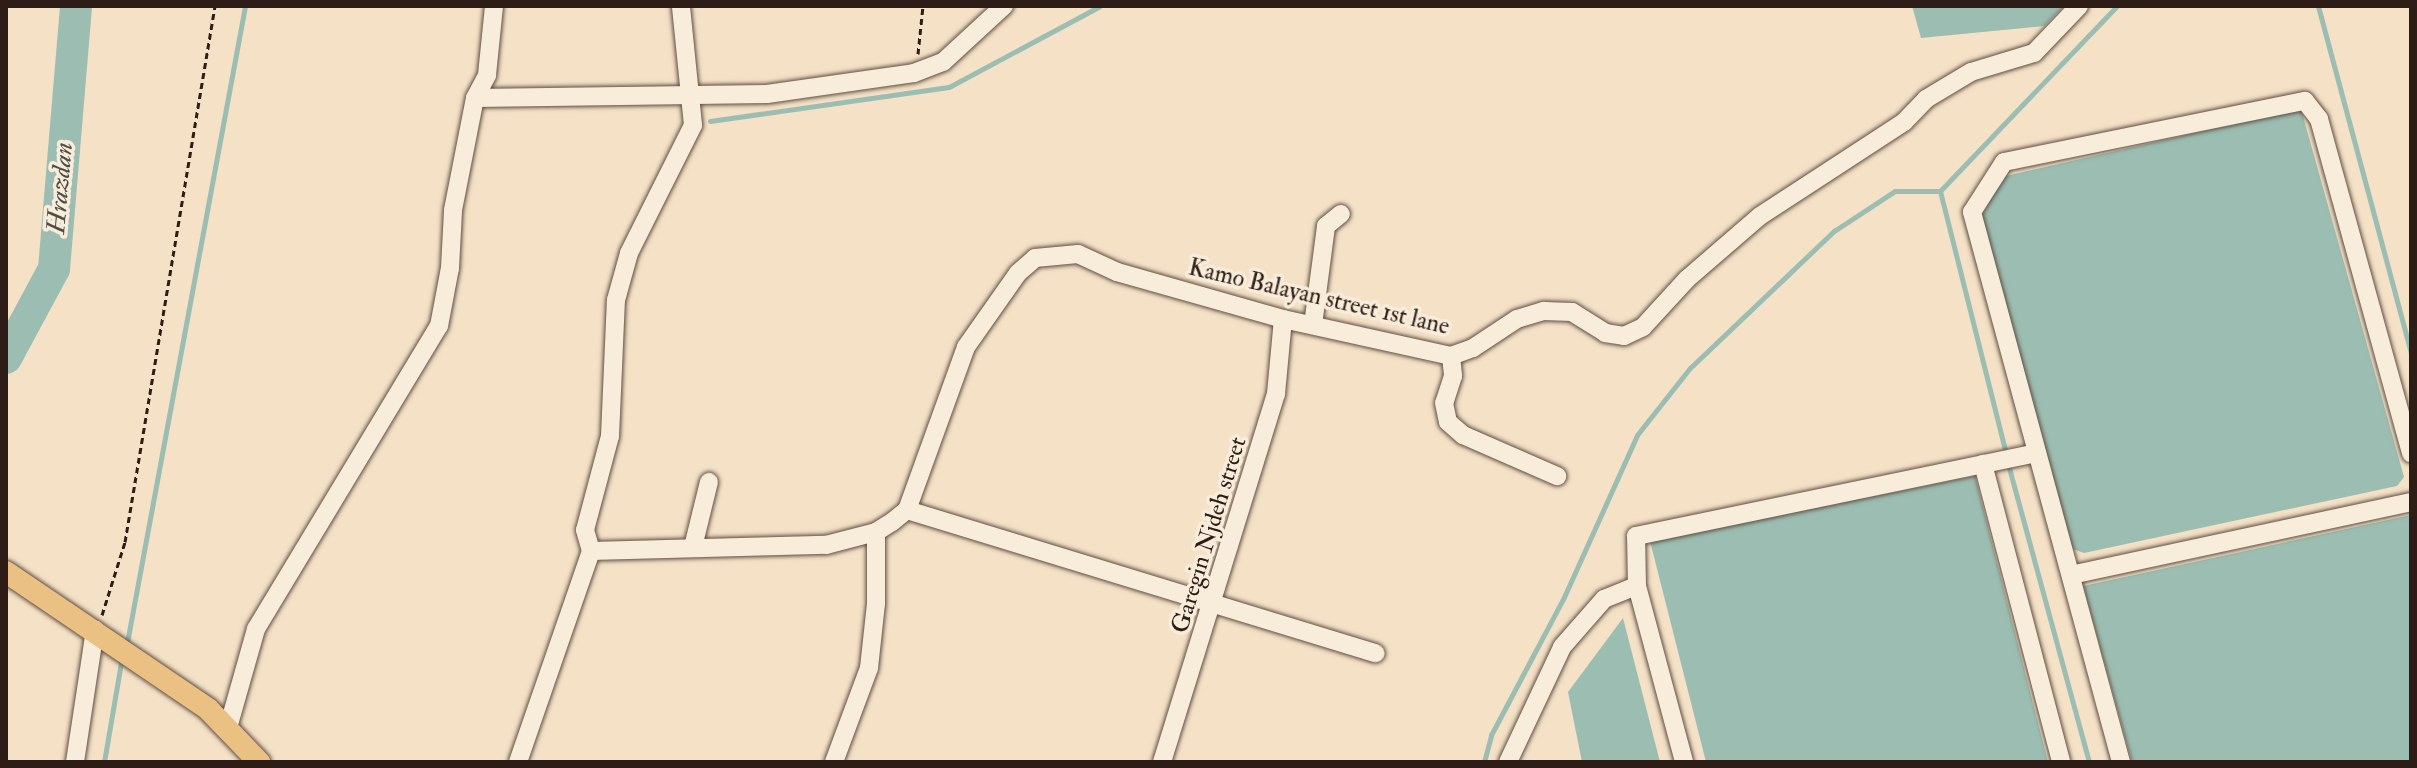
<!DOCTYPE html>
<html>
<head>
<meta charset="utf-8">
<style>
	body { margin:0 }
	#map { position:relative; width:2417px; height:768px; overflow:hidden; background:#f4e1c6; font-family:"IM FELL Double Pica",serif }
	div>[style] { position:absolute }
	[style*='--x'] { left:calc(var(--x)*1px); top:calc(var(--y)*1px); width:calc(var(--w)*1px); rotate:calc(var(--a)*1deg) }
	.water>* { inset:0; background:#9cbeb2 }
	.stream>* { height:5px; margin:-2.5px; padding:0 2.5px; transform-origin:2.5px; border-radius:2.5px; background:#9cbeb2 }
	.river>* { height:32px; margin:-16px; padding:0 16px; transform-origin:16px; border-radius:16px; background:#9cbeb2 }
	.path>* { height:3px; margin-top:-1.5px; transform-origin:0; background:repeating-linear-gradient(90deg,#2d1d16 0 6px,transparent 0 10px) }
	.roads { filter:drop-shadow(0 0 2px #5f4e42) drop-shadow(0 0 2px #5f4e42) }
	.minor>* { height:18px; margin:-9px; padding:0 9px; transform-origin:9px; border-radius:9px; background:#f8ecda }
	.major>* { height:22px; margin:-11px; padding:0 11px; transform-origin:11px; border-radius:11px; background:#eac083 }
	span { translate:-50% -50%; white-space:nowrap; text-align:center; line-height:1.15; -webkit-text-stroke:7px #f8ecda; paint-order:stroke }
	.street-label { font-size:24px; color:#2d1d16 }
	.water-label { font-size:26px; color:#4e4d45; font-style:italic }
	.frame { position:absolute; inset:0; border:8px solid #2d1d16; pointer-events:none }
</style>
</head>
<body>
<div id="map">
	<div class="water">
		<i style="clip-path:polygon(1912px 6px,2064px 6px,2044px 26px,1921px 38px)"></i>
		<i style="clip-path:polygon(2301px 109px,2404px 477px,2397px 486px,2084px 553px,2073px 549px,1979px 222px,2001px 177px)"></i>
		<i style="clip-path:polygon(1975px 476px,2048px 762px,1706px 762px,1650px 541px)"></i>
		<i style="clip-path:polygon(2411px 515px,2411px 762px,2132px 762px,2083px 586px)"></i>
		<i style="clip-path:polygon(1623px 618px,1660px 762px,1582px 762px,1568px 692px)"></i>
	</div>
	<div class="stream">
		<i style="--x:2318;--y:6;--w:360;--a:75"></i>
		<i style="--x:710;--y:121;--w:241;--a:-8.1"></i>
		<i style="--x:949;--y:87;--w:171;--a:-28.2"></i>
		<i style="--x:1940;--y:191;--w:271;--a:75.9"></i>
		<i style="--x:2008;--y:464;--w:309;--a:74.8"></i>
		<i style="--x:126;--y:648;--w:653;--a:-79.5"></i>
		<i style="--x:104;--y:762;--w:107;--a:-80.3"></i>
		<i style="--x:1484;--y:762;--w:28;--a:-75"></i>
		<i style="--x:1491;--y:735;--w:156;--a:-62.1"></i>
		<i style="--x:1564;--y:597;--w:178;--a:-65.7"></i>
		<i style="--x:1637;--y:435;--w:85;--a:-51.7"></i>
		<i style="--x:1690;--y:368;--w:199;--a:-43.6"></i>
		<i style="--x:1834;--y:231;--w:73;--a:-33.3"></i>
		<i style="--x:1895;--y:191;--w:45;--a:0"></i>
		<i style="--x:1940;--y:191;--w:256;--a:-46.3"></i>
	</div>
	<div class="river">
		<i style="--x:6;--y:358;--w:101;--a:-61.7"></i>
		<i style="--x:54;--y:269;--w:264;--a:-85.2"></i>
	</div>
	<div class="path">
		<i style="--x:918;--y:54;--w:48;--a:-84.1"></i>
		<i style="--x:102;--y:615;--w:77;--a:-72.5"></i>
		<i style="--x:125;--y:542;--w:544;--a:-80.47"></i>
	</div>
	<div class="roads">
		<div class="minor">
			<i style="--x:475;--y:98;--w:292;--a:-0.8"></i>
			<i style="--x:767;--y:94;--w:148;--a:-8.1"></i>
			<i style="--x:914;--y:73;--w:31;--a:-21"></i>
			<i style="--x:943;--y:62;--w:83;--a:-42.6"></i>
			<i style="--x:1313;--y:325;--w:100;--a:-82.5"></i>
			<i style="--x:1326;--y:226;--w:19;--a:-39"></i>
			<i style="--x:1451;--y:356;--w:20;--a:84"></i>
			<i style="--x:1453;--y:376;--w:28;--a:108"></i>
			<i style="--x:1444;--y:403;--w:19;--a:78"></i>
			<i style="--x:1448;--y:422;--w:20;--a:41"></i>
			<i style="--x:1463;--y:435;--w:103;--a:23.6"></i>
			<i style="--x:1983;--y:464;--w:308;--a:75.3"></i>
			<i style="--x:907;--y:510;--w:490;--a:17"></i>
			<i style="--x:693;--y:547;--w:67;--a:-76.2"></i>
			<i style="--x:591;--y:551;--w:235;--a:-1.5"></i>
			<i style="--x:826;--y:545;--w:52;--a:-14.6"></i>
			<i style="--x:876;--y:532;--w:19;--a:-32"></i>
			<i style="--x:892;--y:522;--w:19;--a:-39"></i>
			<i style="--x:907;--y:510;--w:173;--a:-70.1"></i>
			<i style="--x:966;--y:347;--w:90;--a:-54.9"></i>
			<i style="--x:1018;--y:273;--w:23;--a:-41"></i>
			<i style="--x:1035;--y:258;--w:43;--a:-5.3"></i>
			<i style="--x:1078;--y:254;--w:43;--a:24.8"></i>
			<i style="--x:1117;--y:272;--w:173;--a:15.8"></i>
			<i style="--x:1283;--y:319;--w:172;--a:12.4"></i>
			<i style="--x:1451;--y:356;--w:23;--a:-20"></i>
			<i style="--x:1473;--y:348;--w:53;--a:-33.4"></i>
			<i style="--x:1517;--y:319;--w:28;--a:-17"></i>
			<i style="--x:1544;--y:311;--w:28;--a:2"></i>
			<i style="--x:1572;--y:312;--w:39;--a:32"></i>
			<i style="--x:1605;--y:333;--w:19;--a:9"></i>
			<i style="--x:1624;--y:336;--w:21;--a:-25"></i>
			<i style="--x:1643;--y:327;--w:65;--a:-47.5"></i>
			<i style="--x:1687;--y:279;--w:96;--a:-40.8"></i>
			<i style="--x:1760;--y:216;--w:172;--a:-33.1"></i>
			<i style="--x:1904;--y:122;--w:32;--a:-46"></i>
			<i style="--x:1926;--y:99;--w:52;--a:-31"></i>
			<i style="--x:1971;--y:72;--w:66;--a:-16.8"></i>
			<i style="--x:2034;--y:53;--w:65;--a:-46.2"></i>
			<i style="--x:2071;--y:575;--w:348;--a:-12.1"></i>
			<i style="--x:1637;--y:586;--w:50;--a:-91.1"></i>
			<i style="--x:1636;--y:536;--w:409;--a:-11.7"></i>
			<i style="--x:228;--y:728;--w:103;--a:-74.2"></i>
			<i style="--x:256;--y:629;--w:354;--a:-58.9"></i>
			<i style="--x:439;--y:326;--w:59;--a:-79.3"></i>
			<i style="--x:450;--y:268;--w:58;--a:-87"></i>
			<i style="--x:453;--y:210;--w:114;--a:-78.9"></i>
			<i style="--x:475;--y:98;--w:26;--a:-62"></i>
			<i style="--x:487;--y:75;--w:69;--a:-84.2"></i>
			<i style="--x:75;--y:762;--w:134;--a:-81.4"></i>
			<i style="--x:518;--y:762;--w:223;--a:-70.9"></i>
			<i style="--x:591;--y:551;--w:22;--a:-106"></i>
			<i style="--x:585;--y:530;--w:97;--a:-75.1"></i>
			<i style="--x:610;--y:436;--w:136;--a:-87.5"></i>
			<i style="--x:616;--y:300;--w:49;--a:-74.5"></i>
			<i style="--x:629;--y:253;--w:143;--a:-63.4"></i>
			<i style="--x:693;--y:125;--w:120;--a:-95.8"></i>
			<i style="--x:834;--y:762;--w:100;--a:-69.6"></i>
			<i style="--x:869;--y:668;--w:64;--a:-83.8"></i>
			<i style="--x:876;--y:604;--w:72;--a:-90"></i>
			<i style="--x:1162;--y:762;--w:385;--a:-72.8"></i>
			<i style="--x:1276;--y:394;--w:75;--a:-84.7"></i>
			<i style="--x:1508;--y:762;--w:127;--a:-64.8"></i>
			<i style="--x:1562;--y:647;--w:64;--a:-48.8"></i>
			<i style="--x:1604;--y:599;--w:35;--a:-22"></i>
			<i style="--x:1637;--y:586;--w:182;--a:75"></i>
			<i style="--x:2121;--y:762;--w:570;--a:-105.16"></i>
			<i style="--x:1972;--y:212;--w:59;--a:-57.4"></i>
			<i style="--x:2004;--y:162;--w:307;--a:-11.5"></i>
			<i style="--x:2305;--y:101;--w:23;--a:52"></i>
			<i style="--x:2319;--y:119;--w:347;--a:74.6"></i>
		</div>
		<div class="major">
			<i style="--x:6;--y:572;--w:244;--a:34.1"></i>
			<i style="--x:208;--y:709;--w:74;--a:46.1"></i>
		</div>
	</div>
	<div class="street-label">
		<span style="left:1319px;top:297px;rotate:13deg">Kamo Balayan street 1st lane</span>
		<span style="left:1209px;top:535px;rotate:-73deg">Garegin Njdeh street</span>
	</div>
	<div class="water-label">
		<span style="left:61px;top:188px;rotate:-85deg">Hrazdan</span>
	</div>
	<div class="frame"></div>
</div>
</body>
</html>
